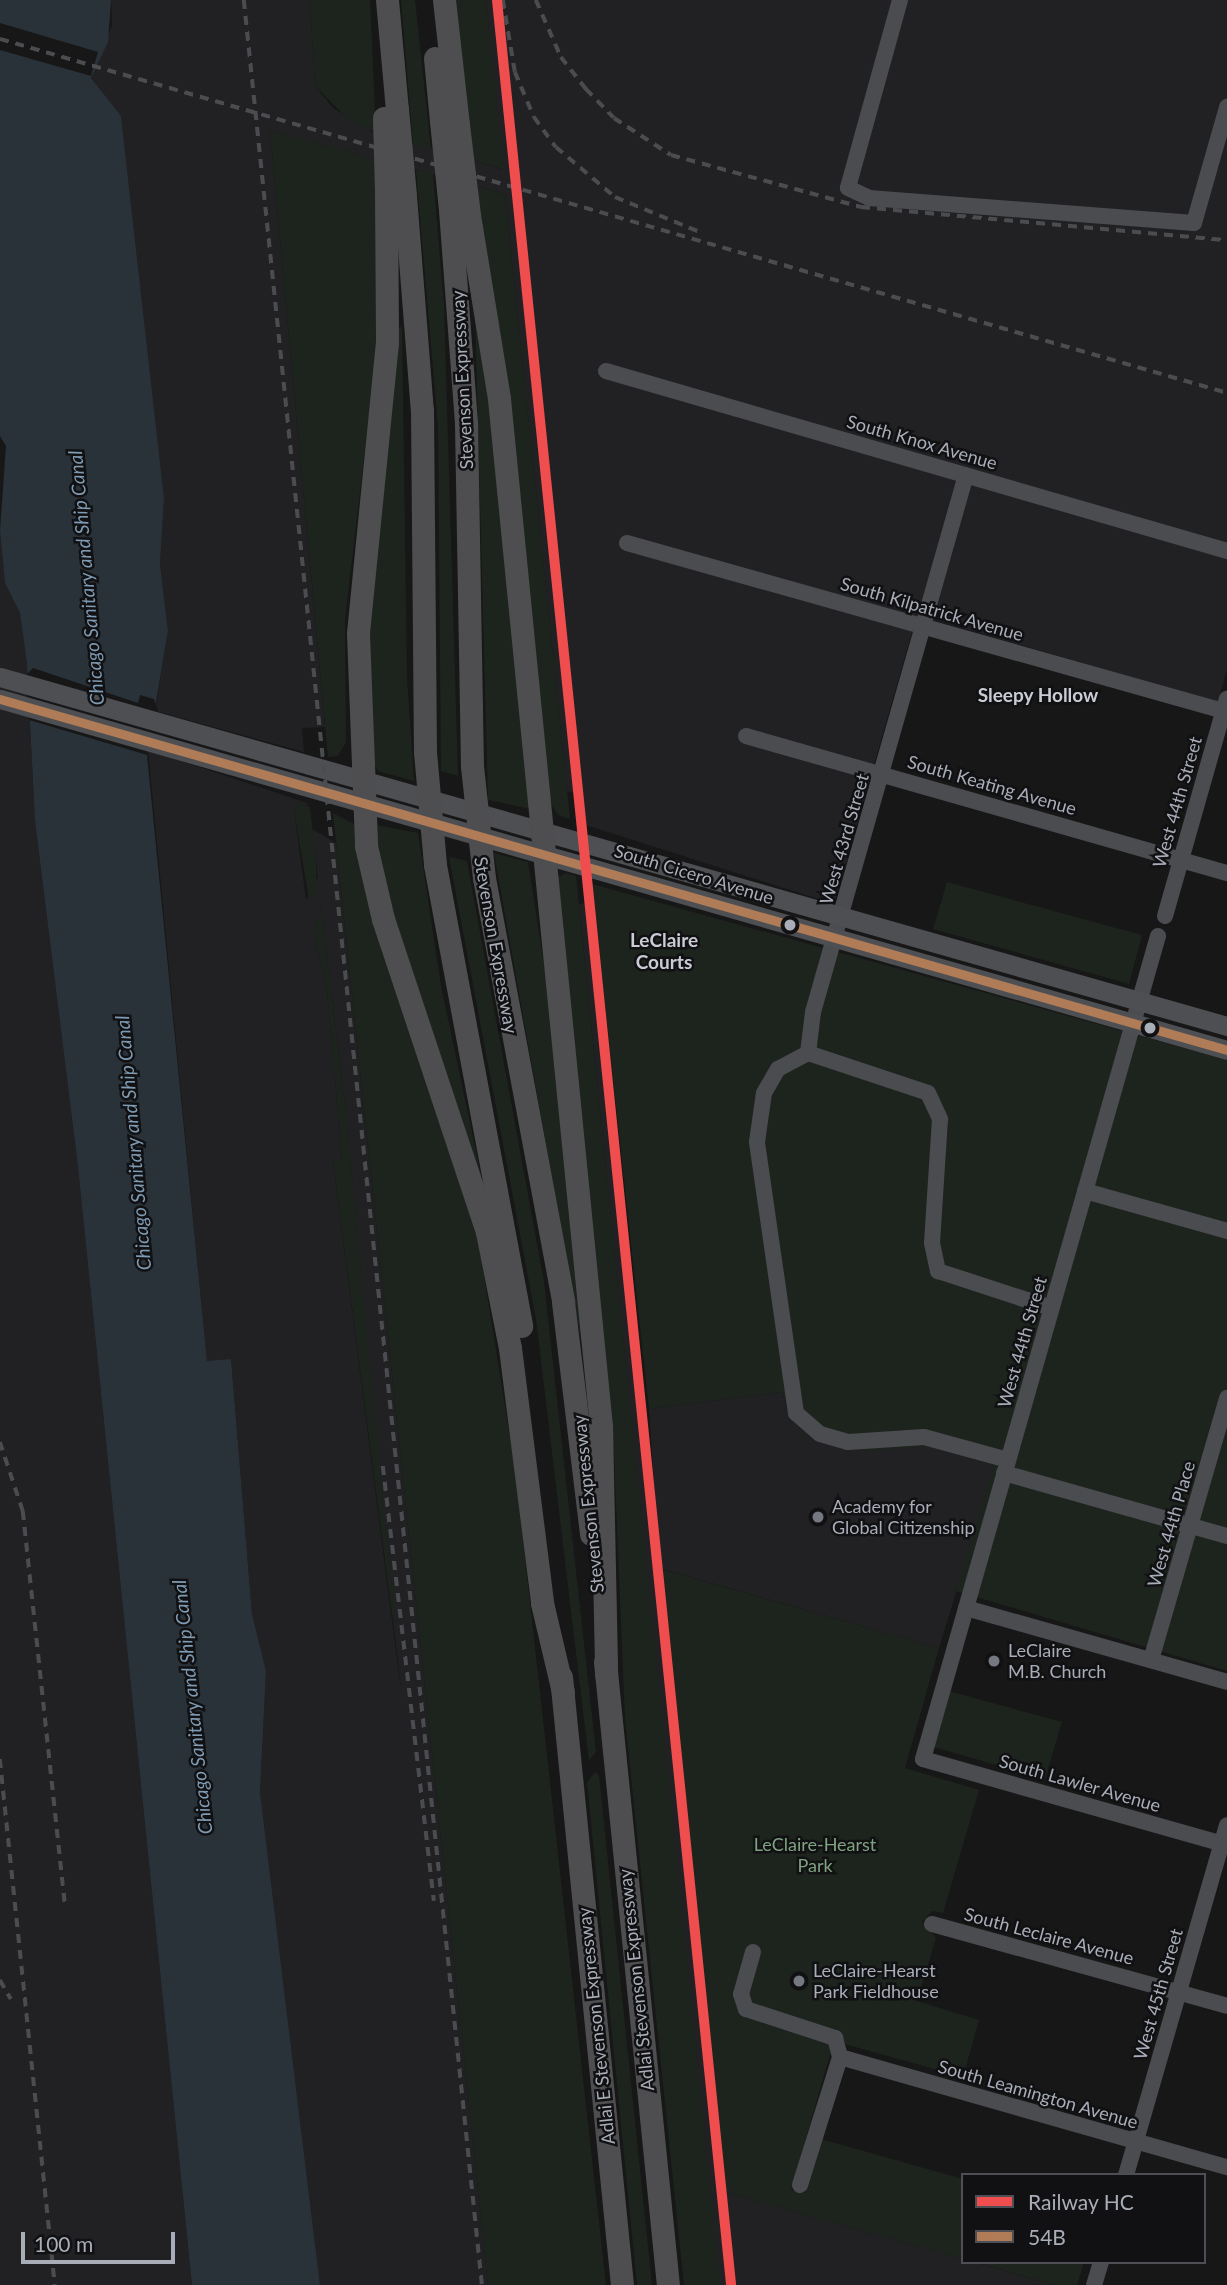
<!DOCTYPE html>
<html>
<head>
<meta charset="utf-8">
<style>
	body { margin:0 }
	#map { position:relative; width:1227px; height:2285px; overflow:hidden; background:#171717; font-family:Lato,sans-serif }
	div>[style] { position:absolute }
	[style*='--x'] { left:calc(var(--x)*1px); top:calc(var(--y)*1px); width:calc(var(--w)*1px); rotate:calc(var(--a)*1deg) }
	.built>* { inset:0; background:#212123 }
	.green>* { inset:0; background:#1d241e }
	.water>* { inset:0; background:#2a3239 }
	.pier>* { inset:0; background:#171717 }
	.minor>* { height:16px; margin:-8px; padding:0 8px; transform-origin:8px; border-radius:8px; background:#4b4c50 }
	.major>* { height:19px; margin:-9.5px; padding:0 9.5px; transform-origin:9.5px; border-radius:9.5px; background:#4d4f52 }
	.highway>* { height:23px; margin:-11.5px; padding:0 11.5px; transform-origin:11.5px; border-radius:11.5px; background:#4e4e51 }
	.rail>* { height:3.5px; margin-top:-1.75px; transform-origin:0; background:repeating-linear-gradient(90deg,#4b4c4f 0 9px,transparent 0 16px) }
	.highway-bridge>* { height:23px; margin:-11.5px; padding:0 11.5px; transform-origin:11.5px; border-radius:11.5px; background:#4e4e51 }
	.bus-1>* { height:9px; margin:-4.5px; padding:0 4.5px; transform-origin:4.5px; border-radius:4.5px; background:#b07c57 }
	.rail-1>* { height:10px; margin:-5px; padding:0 5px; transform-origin:5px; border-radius:5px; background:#f04e4e }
	.dots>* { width:19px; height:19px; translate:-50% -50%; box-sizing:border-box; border:4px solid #111113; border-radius:50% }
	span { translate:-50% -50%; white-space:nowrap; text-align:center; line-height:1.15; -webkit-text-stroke:5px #111113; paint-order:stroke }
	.street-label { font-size:18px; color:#a8adb8 }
	.poi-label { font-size:18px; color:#a8adb8 }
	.left { translate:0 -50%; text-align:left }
	.park-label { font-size:18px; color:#7fa381 }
	.water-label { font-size:19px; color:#7f9bb3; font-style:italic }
	.neighbourhood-label { font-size:19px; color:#c9ccd4; font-weight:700 }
	.legend { position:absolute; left:961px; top:2173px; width:245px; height:91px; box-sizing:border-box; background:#111113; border:2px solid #4d4f55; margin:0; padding:9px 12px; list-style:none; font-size:21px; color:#a8adb8 }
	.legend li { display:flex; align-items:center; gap:14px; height:35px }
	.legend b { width:35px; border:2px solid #4d4f55 }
	.scale { position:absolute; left:21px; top:2232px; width:154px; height:32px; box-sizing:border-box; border:4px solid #a8adb8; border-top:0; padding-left:9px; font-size:21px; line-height:24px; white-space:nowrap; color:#a8adb8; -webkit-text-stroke:5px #111113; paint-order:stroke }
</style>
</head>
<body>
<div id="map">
	<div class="built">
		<i style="clip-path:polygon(111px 0,310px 0,315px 86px,333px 108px,372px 132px,502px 169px,486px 0,1227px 0,1227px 669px,1218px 702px,917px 615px,834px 904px,586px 825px,583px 795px,567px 791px,505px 194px,270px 130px,325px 727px,302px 728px,304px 752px,155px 711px,168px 631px,160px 564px,164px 498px,121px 117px,91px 78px,112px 25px)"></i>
		<i style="clip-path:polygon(0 531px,5px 583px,20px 613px,27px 665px,35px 821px,78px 1167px,192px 2285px,0 2285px)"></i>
		<i style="clip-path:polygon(evenodd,148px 750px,310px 804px,294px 809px,306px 900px,318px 877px,312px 829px,336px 843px,488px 2285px,320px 2285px,260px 1792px,266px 1671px,252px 1614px,231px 1359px,207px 1362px,148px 750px,321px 906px,345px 1106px,401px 1691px,333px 1162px,342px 1160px,327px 991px,314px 933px,321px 906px)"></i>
		<i style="clip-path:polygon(594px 902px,657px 1528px,649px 1409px,782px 1392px,790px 1419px,900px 1446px,932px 1446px,995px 1466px,939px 1648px,662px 1569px,725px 2192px,1055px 2285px,719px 2285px,579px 904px)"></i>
	</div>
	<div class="green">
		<i style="clip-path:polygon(310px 0,370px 0,376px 133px,352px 123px,315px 86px)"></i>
		<i style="clip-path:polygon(401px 0,415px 0,431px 149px,413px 144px)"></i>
		<i style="clip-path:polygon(451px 0,486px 0,503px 169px,471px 160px)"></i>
		<i style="clip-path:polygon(270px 130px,377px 159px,377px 348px,345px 619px,346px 742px,338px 756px,328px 757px)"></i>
		<i style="clip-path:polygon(416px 170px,433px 174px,444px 306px,458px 776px,441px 771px,438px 426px)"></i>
		<i style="clip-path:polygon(474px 186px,505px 194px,570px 819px,558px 815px,549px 801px)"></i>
		<i style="clip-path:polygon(475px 313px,494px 424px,531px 809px,488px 800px)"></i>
		<i style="clip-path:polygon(402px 327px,407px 678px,414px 781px,378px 771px,374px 764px,367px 668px,396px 328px)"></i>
		<i style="clip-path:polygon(300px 804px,310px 807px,316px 861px,317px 893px,309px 900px,294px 809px)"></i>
		<i style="clip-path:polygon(333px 813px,354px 824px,470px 1189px,515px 1468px,606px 2285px,488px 2285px)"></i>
		<i style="clip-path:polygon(371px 824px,418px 833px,441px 986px,484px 1189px,393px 926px)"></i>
		<i style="clip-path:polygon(494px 853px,528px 862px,550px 1003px,590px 1391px)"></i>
		<i style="clip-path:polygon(449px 857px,467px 861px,544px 1282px,596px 1752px,589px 1761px,536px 1319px)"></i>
		<i style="clip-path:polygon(566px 873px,576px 876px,720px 2285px,684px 2285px,625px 1719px,614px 1454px,557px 878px)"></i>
		<i style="clip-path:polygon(947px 882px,1142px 935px,1129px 984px,933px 929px)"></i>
		<i style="clip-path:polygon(592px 884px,1227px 1060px,1227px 1671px,956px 1591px,994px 1466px,932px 1446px,866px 1451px,806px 1436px,790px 1419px,782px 1392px,649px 1409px)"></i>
		<i style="clip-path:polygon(321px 905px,345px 1106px,402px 1691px,333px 1161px,342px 1159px,327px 991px,314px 933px)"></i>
		<i style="clip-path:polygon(661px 1569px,939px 1648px,905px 1768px,979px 1790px,943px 1913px,932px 1911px,922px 1922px,936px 1938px,917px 2001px,979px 2020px,963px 2077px,834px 2041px,791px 2190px,805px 2193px,821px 2139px,963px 2179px,963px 2259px,725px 2192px)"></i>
		<i style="clip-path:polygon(949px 1691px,1062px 1722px,1045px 1779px,934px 1747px)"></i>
		<i style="clip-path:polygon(595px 1772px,599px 1775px,652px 2285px,637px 2285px,587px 1782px)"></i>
		<i style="clip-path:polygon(975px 2262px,1084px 2262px,1077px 2285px,1055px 2285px)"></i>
	</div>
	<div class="water">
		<i style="clip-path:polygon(0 0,111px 0,108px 42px,91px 78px,121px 116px,164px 498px,160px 564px,168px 631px,147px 755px,207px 1361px,231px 1359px,252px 1614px,266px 1671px,260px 1792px,320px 2285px,192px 2285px,78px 1167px,35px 821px,27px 665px,20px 613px,5px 583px,0 531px,6px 446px,0 436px)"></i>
	</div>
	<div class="pier">
		<i style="clip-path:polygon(0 23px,98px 52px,91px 76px,0 50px)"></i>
		<i style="clip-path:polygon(33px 668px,138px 703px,140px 695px,154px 699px,158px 711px,147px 755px,29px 720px,25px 676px)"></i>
	</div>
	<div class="minor">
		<i style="--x:900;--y:0;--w:195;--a:105.5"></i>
		<i style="--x:848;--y:188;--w:23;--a:25"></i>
		<i style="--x:869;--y:198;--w:326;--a:4.4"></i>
		<i style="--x:1194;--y:223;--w:121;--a:-74.1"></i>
		<i style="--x:606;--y:371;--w:647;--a:16.16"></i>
		<i style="--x:627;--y:543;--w:623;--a:15.73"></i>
		<i style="--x:746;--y:736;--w:500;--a:15.9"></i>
		<i style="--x:1165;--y:916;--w:226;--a:-74.1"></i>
		<i style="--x:1158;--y:936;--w:856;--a:105.94"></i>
		<i style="--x:923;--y:1759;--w:316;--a:15.8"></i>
		<i style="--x:808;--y:1053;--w:41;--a:-83"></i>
		<i style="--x:813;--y:1012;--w:558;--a:-74.1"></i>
		<i style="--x:1085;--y:1191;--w:148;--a:15.7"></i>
		<i style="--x:1008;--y:1460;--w:87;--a:-164.7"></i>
		<i style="--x:924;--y:1437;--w:76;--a:176.2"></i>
		<i style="--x:848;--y:1442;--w:29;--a:-164"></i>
		<i style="--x:820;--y:1434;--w:32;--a:-139"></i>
		<i style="--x:796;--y:1413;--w:274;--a:-98.2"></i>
		<i style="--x:757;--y:1142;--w:49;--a:-81.9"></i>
		<i style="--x:764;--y:1093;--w:28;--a:-60"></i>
		<i style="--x:778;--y:1069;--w:34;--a:-28"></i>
		<i style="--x:808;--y:1053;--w:126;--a:18.4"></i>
		<i style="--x:928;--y:1093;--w:29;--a:65"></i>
		<i style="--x:940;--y:1119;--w:124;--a:93.7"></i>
		<i style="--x:932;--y:1243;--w:29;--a:78"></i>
		<i style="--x:938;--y:1271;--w:119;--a:18.1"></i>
		<i style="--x:1004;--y:1473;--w:232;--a:15.8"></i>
		<i style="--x:966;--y:1608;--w:271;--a:15.8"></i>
		<i style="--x:1151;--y:1660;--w:273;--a:-73.8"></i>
		<i style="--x:932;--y:1924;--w:306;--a:15.5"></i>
		<i style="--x:753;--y:1952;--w:44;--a:105.9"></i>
		<i style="--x:741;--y:1994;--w:16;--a:72"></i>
		<i style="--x:746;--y:2009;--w:94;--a:18"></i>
		<i style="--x:835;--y:2038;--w:20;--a:75"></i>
		<i style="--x:840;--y:2057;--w:402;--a:15.9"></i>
		<i style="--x:1126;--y:2175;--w:364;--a:-73.9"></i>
		<i style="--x:800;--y:2185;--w:134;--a:-72.6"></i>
		<i style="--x:1094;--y:2285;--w:24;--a:-73"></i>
	</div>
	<div class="major">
		<i style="--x:0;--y:677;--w:1276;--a:15.88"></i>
		<i style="--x:0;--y:699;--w:1276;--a:15.96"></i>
	</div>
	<div class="highway">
		<i style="--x:387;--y:0;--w:109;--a:84.8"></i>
		<i style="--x:444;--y:0;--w:126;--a:83.6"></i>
		<i style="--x:435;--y:58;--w:63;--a:84.6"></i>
		<i style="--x:386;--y:191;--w:151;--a:89.6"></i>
		<i style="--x:387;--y:342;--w:293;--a:95.7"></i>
		<i style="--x:358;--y:634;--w:212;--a:87.8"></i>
		<i style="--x:366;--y:846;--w:75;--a:76.9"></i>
		<i style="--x:383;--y:919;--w:330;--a:71.6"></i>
		<i style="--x:487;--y:1232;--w:118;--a:78.8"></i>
		<i style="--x:510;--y:1348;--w:257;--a:82.8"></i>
		<i style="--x:542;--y:1603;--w:91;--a:76.7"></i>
		<i style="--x:405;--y:196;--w:215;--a:85.5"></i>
		<i style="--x:422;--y:410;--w:342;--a:89.5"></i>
		<i style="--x:450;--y:210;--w:214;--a:85.7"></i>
		<i style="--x:466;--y:423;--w:343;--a:89"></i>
		<i style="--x:469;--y:215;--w:186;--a:80.7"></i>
		<i style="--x:499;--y:399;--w:1032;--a:84.33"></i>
		<i style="--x:601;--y:1426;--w:249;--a:88.8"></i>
		<i style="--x:435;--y:865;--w:469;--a:79.4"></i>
		<i style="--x:484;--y:878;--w:431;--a:79.4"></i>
		<i style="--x:563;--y:1302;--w:234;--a:83.1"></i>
		<i style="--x:605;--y:1662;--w:626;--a:84.23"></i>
		<i style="--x:561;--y:1677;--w:611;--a:84.27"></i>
	</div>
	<div class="rail">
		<i style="--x:244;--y:0;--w:2297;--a:84.05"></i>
		<i style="--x:503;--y:0;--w:73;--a:80.5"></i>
		<i style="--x:515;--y:72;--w:49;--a:67.1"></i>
		<i style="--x:534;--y:117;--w:37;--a:54"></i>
		<i style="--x:556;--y:147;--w:77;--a:40.3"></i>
		<i style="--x:615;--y:197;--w:92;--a:22.4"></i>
		<i style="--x:536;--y:0;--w:62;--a:66.3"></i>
		<i style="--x:561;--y:57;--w:41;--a:52"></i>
		<i style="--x:586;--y:89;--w:40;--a:46"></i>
		<i style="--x:614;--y:118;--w:68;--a:33"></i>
		<i style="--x:671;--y:155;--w:197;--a:15.3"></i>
		<i style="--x:861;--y:207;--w:367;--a:5.2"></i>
		<i style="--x:0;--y:39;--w:1277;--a:16.09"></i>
		<i style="--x:0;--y:1442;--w:73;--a:71.6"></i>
		<i style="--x:23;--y:1511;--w:397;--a:83.9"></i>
		<i style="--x:383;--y:1466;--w:438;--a:83.3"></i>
		<i style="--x:0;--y:1759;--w:529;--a:84.03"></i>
		<i style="--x:0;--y:1980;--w:22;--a:60"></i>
	</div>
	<div class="highway-bridge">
		<i style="--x:397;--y:109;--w:87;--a:84.7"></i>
		<i style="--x:384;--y:118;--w:73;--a:88.4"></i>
		<i style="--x:441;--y:121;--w:89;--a:84.2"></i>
		<i style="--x:458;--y:125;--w:91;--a:83"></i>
		<i style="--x:425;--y:752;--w:113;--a:84.9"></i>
		<i style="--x:472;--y:766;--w:113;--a:83.9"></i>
	</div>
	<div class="bus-1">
		<i style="--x:0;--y:699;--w:1276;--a:15.96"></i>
	</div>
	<div class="rail-1">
		<i style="--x:497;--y:0;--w:2297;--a:84.15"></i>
	</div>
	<div class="dots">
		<i style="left:790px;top:925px;background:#a8adb8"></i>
		<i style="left:1150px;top:1028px;background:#a8adb8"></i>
		<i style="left:818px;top:1517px;background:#757880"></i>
		<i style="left:994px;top:1661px;background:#757880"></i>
		<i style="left:799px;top:1981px;background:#757880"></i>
	</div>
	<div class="street-label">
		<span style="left:462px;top:380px;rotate:-93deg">Stevenson Expressway</span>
		<span style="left:922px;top:442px;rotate:16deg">South Knox Avenue</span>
		<span style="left:932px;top:609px;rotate:16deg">South Kilpatrick Avenue</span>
		<span style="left:992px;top:785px;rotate:16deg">South Keating Avenue</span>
		<span style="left:1177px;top:802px;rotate:-74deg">West 44th Street</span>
		<span style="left:844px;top:839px;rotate:-74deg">West 43rd Street</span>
		<span style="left:694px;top:874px;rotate:17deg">South Cicero Avenue</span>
		<span style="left:496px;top:945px;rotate:80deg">Stevenson Expressway</span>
		<span style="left:1022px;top:1342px;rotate:-74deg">West 44th Street</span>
		<span style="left:588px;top:1504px;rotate:-96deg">Stevenson Expressway</span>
		<span style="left:1171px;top:1524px;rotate:-74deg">West 44th Place</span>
		<span style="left:1080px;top:1783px;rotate:16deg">South Lawler Avenue</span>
		<span style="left:1049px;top:1936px;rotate:15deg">South Leclaire Avenue</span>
		<span style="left:636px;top:1980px;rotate:-96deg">Adlai Stevenson Expressway</span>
		<span style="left:1158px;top:1994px;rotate:-74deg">West 45th Street</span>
		<span style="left:596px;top:2026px;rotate:-96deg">Adlai E Stevenson Expressway</span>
		<span style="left:1038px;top:2094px;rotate:16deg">South Leamington Avenue</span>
	</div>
	<div class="poi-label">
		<span class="left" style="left:832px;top:1517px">Academy for<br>Global Citizenship</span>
		<span class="left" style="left:1008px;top:1661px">LeClaire<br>M.B. Church</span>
		<span class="left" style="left:813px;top:1981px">LeClaire-Hearst<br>Park Fieldhouse</span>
	</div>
	<div class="park-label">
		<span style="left:815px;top:1855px">LeClaire-Hearst<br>Park</span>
	</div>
	<div class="water-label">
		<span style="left:86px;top:578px;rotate:-95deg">Chicago Sanitary and Ship Canal</span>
		<span style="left:133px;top:1143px;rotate:-95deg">Chicago Sanitary and Ship Canal</span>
		<span style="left:192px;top:1707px;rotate:-96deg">Chicago Sanitary and Ship Canal</span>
	</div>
	<div class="neighbourhood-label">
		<span style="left:1038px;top:695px">Sleepy Hollow</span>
		<span style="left:664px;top:951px">LeClaire<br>Courts</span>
	</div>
	<ul class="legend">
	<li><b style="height:9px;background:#f04e4e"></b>Railway HC</li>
	<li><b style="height:9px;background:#b07c57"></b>54B</li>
	</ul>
	<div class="scale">100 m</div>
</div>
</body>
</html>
